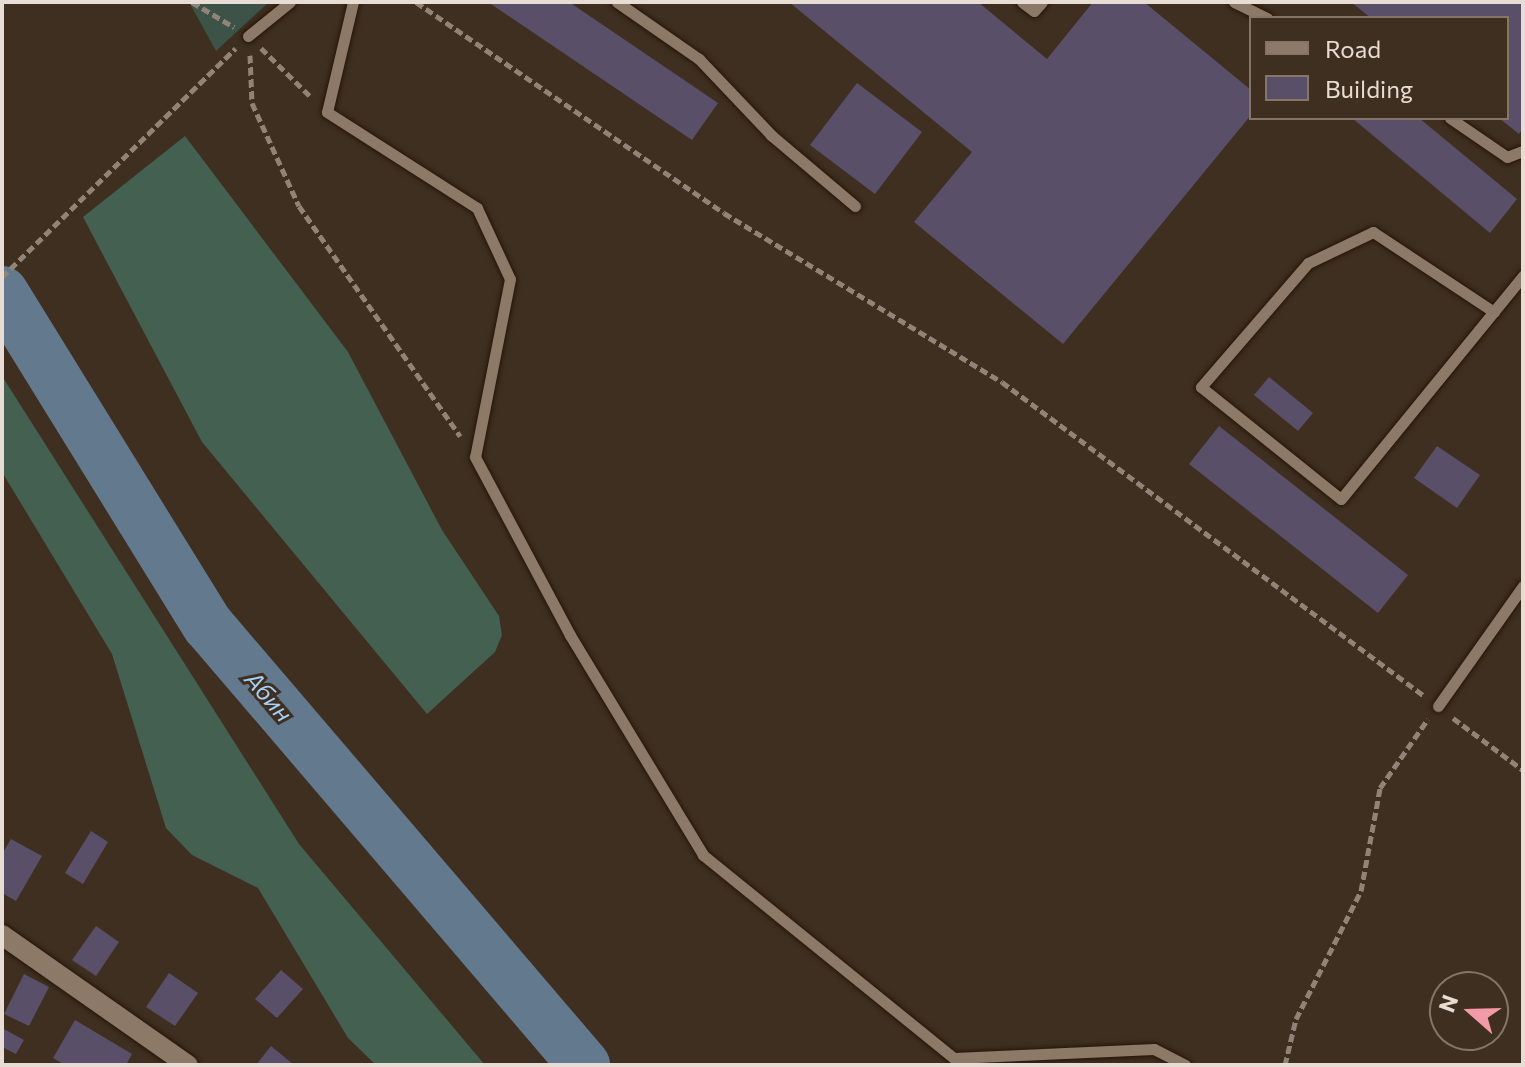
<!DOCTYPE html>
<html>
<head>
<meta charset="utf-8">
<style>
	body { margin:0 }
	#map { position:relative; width:1525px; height:1067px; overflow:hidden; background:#3f2f20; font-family:Commissioner,sans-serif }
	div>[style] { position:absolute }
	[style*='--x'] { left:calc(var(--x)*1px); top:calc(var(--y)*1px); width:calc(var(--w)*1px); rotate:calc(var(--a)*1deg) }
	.green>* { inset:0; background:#3d5347 }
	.forest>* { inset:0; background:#436051 }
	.river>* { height:52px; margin:-26px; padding:0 26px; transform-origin:26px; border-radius:26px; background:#62798e }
	.building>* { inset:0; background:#594f68 }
	.path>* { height:5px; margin-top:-2.5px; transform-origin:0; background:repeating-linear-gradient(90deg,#918377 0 8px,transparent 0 12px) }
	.roads { filter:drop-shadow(0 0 2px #251608) drop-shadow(0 0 2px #251608) }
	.lane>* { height:11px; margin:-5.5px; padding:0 5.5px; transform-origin:5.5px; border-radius:5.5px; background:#8c7968 }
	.street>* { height:20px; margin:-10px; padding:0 10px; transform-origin:10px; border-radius:10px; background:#8c7968 }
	span { translate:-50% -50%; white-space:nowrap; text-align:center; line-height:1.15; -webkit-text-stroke:6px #3f2f20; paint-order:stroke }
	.water-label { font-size:24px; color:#a5d0f8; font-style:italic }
	.frame { position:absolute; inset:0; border:4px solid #e8ddd4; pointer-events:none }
	.legend { position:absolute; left:1249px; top:16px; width:260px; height:104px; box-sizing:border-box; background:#3f2f20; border:2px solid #837568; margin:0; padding:10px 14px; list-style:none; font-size:24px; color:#e8ddd4 }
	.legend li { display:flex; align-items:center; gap:16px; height:40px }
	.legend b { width:40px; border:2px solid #837568 }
	.north { position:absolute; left:1429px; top:971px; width:80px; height:80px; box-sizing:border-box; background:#3f2f20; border:2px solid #837568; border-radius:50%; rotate:290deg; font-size:22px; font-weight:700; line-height:32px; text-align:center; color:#e8ddd4 }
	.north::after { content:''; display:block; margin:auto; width:28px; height:36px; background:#f39aa8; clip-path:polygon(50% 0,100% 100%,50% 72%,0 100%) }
</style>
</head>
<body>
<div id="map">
	<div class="green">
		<i style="clip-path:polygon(189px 2px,269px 2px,216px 51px)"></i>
	</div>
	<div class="forest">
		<i style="clip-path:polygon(185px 136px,348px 352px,442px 530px,499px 616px,502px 635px,495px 652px,427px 714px,202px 442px,83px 217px)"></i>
		<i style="clip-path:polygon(2px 376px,299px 844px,485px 1065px,376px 1065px,348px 1038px,258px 888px,192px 855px,166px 828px,112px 654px,2px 472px)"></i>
	</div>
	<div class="river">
		<i style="--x:2;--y:292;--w:392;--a:58.3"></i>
		<i style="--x:208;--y:625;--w:579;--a:49.48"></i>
	</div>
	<div class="building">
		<i style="clip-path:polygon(488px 2px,569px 2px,718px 103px,692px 140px)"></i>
		<i style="clip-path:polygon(789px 2px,978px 2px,1047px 59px,1093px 2px,1144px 2px,1251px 90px,1251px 115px,1063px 344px,914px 222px,972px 152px)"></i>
		<i style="clip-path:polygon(1351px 2px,1523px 2px,1523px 128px,1519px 134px,1499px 118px,1507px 118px,1507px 18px,1371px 18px)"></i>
		<i style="clip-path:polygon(857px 83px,922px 132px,875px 194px,810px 145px)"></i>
		<i style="clip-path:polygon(1352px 118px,1419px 118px,1517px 199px,1490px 233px)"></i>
		<i style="clip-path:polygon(1269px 377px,1313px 413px,1298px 431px,1254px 395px)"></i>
		<i style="clip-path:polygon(1219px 426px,1408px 575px,1378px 613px,1189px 464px)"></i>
		<i style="clip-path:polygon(1437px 446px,1480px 475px,1457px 508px,1414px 478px)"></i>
		<i style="clip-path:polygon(91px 831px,108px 842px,83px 884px,65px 873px)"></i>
		<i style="clip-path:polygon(11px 839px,42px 856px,16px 901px,2px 893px,2px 854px)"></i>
		<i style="clip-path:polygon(96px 926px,119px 942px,96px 976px,72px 960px)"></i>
		<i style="clip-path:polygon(281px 970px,303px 989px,277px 1018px,255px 999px)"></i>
		<i style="clip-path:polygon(169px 973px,198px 993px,175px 1026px,146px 1007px)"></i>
		<i style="clip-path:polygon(24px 974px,49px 987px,29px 1026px,4px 1014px)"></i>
		<i style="clip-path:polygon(75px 1020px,132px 1054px,126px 1065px,65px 1065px,53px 1058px)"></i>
		<i style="clip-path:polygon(2px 1028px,24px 1040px,16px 1054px,2px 1047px)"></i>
		<i style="clip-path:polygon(271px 1046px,294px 1065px,256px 1065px)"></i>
	</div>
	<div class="path">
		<i style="--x:192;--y:2;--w:49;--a:30.8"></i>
		<i style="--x:416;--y:2;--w:373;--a:34.4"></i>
		<i style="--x:724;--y:213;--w:325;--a:31.3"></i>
		<i style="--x:1002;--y:382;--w:525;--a:36.63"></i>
		<i style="--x:261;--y:48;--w:70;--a:44.4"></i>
		<i style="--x:250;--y:55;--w:48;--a:87.6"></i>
		<i style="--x:252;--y:103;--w:113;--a:65.5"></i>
		<i style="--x:299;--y:206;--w:281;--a:55"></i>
		<i style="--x:2;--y:277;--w:327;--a:-44.4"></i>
		<i style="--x:1453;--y:718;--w:87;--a:36.6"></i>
		<i style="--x:1285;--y:1065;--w:47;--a:-76.6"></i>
		<i style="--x:1296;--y:1019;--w:144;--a:-63.1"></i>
		<i style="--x:1361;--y:891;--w:105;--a:-79.5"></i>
		<i style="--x:1380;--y:788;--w:84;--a:-55.2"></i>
	</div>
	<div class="roads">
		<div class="lane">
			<i style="--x:353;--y:2;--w:113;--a:103.3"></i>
			<i style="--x:327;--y:112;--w:178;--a:32.6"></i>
			<i style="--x:477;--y:208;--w:78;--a:65.1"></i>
			<i style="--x:510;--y:279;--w:181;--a:101.1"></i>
			<i style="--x:475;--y:457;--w:202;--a:61.9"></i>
			<i style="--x:570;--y:635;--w:257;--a:58.8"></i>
			<i style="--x:703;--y:855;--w:323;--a:39"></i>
			<i style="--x:954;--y:1058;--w:200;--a:-2.6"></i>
			<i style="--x:1154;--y:1049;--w:35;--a:27"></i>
			<i style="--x:617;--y:2;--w:100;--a:34.8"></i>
			<i style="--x:699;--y:59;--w:105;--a:46.5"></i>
			<i style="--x:771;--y:135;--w:110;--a:40.2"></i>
			<i style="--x:1022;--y:2;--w:15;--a:37"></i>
			<i style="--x:1034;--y:11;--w:12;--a:-48"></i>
			<i style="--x:1234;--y:2;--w:37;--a:26"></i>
			<i style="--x:248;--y:36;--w:54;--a:-39"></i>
			<i style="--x:1450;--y:118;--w:69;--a:34.4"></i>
			<i style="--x:1507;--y:157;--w:17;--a:-21"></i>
			<i style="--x:1494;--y:312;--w:145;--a:-146.5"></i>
			<i style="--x:1373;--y:232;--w:72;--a:154.5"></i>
			<i style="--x:1308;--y:263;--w:164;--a:130.8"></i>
			<i style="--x:1201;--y:387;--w:179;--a:38.7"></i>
			<i style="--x:1341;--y:499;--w:288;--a:-50.8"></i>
			<i style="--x:1438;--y:706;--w:147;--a:-54.7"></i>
		</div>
		<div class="street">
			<i style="--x:2;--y:935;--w:227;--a:35"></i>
		</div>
	</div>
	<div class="water-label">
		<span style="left:269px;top:696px;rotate:49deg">Абин</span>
	</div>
	<div class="frame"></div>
	<ul class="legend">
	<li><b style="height:10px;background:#8c7968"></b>Road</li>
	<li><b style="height:22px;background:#594f68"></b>Building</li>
	</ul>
	<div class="north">N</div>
</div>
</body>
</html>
